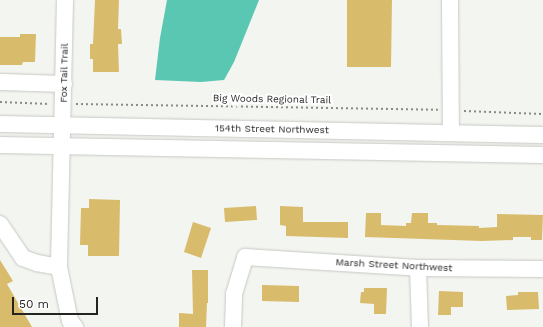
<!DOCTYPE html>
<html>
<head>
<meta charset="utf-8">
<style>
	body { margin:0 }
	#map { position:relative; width:543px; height:327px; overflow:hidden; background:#f3f5f0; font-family:"Work Sans",sans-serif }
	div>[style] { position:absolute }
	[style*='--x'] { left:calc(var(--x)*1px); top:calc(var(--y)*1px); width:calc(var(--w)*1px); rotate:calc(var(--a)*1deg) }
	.water>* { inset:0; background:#5ac7b3 }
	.building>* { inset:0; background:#d9bb6c }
	.path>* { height:2px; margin-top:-1px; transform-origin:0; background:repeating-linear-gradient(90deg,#898a87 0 2px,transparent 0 5px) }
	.roads { filter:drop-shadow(0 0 1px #c7c8c4) drop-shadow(0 0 1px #c7c8c4) }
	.minor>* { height:16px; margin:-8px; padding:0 8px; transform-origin:8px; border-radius:8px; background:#fff }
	span { translate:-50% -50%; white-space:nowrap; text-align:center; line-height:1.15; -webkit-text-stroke:4px #fff; paint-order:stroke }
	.street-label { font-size:10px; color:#242423 }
	.scale { position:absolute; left:12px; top:297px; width:86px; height:18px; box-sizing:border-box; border:2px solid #242423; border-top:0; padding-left:5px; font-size:12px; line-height:14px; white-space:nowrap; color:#242423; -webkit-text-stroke:3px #fff; paint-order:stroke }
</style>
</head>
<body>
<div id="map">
	<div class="water">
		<i style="clip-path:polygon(167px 0,259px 0,234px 62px,224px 80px,201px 82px,155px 80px,160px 38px)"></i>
	</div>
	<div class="building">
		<i style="clip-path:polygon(95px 0,119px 0,118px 29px,121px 29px,122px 44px,118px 44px,119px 72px,93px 72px,93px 59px,90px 59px,90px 44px,93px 44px)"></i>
		<i style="clip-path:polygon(347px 0,392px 0,391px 67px,347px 67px)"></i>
		<i style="clip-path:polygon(20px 34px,36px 34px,35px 62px,23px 62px,22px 65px,0 65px,0 37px,20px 37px)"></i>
		<i style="clip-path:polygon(89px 199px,120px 200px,119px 256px,88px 256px,88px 245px,80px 245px,81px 208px,89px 208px)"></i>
		<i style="clip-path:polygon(256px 206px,257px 220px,225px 222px,224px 208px)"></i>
		<i style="clip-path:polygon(280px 206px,303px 207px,303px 222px,348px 222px,348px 238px,286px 236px,286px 226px,280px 225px)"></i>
		<i style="clip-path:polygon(366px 213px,381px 213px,381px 225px,406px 226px,406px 223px,411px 223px,412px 213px,428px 213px,428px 223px,437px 223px,437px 225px,479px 226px,479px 228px,497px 227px,497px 214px,543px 215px,542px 240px,531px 240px,531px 237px,513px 237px,513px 240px,482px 241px,365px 237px)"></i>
		<i style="clip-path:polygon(193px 222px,211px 228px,201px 258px,184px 252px)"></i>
		<i style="clip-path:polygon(0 260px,13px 281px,7px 284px,32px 327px,0 327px)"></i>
		<i style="clip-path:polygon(192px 270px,208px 270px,208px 303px,207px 303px,206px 327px,179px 327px,179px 313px,193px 314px)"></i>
		<i style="clip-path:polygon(262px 285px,299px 286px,299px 302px,262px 301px)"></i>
		<i style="clip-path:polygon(364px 288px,387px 288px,386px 314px,374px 314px,374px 304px,360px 303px,361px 292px,364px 292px)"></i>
		<i style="clip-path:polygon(439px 291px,463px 292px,463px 307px,451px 307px,451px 315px,438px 315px)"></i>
		<i style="clip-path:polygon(518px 292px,538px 292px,539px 309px,507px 310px,506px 296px,518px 295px)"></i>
	</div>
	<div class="path">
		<i style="--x:0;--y:102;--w:50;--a:2.3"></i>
		<i style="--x:76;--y:104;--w:362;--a:0.9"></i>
		<i style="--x:464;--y:111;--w:79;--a:2.2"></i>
	</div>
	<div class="roads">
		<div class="minor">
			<i style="--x:65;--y:0;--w:267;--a:91.3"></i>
			<i style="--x:59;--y:267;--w:55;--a:78.5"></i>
			<i style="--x:70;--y:321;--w:8;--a:50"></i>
			<i style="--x:450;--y:0;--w:132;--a:89.6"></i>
			<i style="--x:0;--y:82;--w:64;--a:1.8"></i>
			<i style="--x:0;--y:124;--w:543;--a:1.16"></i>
			<i style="--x:0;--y:145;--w:543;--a:1.06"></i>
			<i style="--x:0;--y:224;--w:41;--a:55.9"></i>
			<i style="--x:23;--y:258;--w:15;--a:20"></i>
			<i style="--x:37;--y:263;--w:22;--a:10"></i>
			<i style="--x:418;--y:268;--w:59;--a:88.1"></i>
			<i style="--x:233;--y:327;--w:33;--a:-88"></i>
			<i style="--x:234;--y:294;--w:39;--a:-73"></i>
			<i style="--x:245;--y:257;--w:173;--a:3.6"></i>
			<i style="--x:418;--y:268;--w:125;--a:0.5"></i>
		</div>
	</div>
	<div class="street-label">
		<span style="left:64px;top:73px;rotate:-89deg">Fox Tail Trail</span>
		<span style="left:272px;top:99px;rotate:1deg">Big Woods Regional Trail</span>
		<span style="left:272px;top:129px;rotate:1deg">154th Street Northwest</span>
		<span style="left:394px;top:265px;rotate:3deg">Marsh Street Northwest</span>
	</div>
	<div class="scale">50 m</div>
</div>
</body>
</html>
